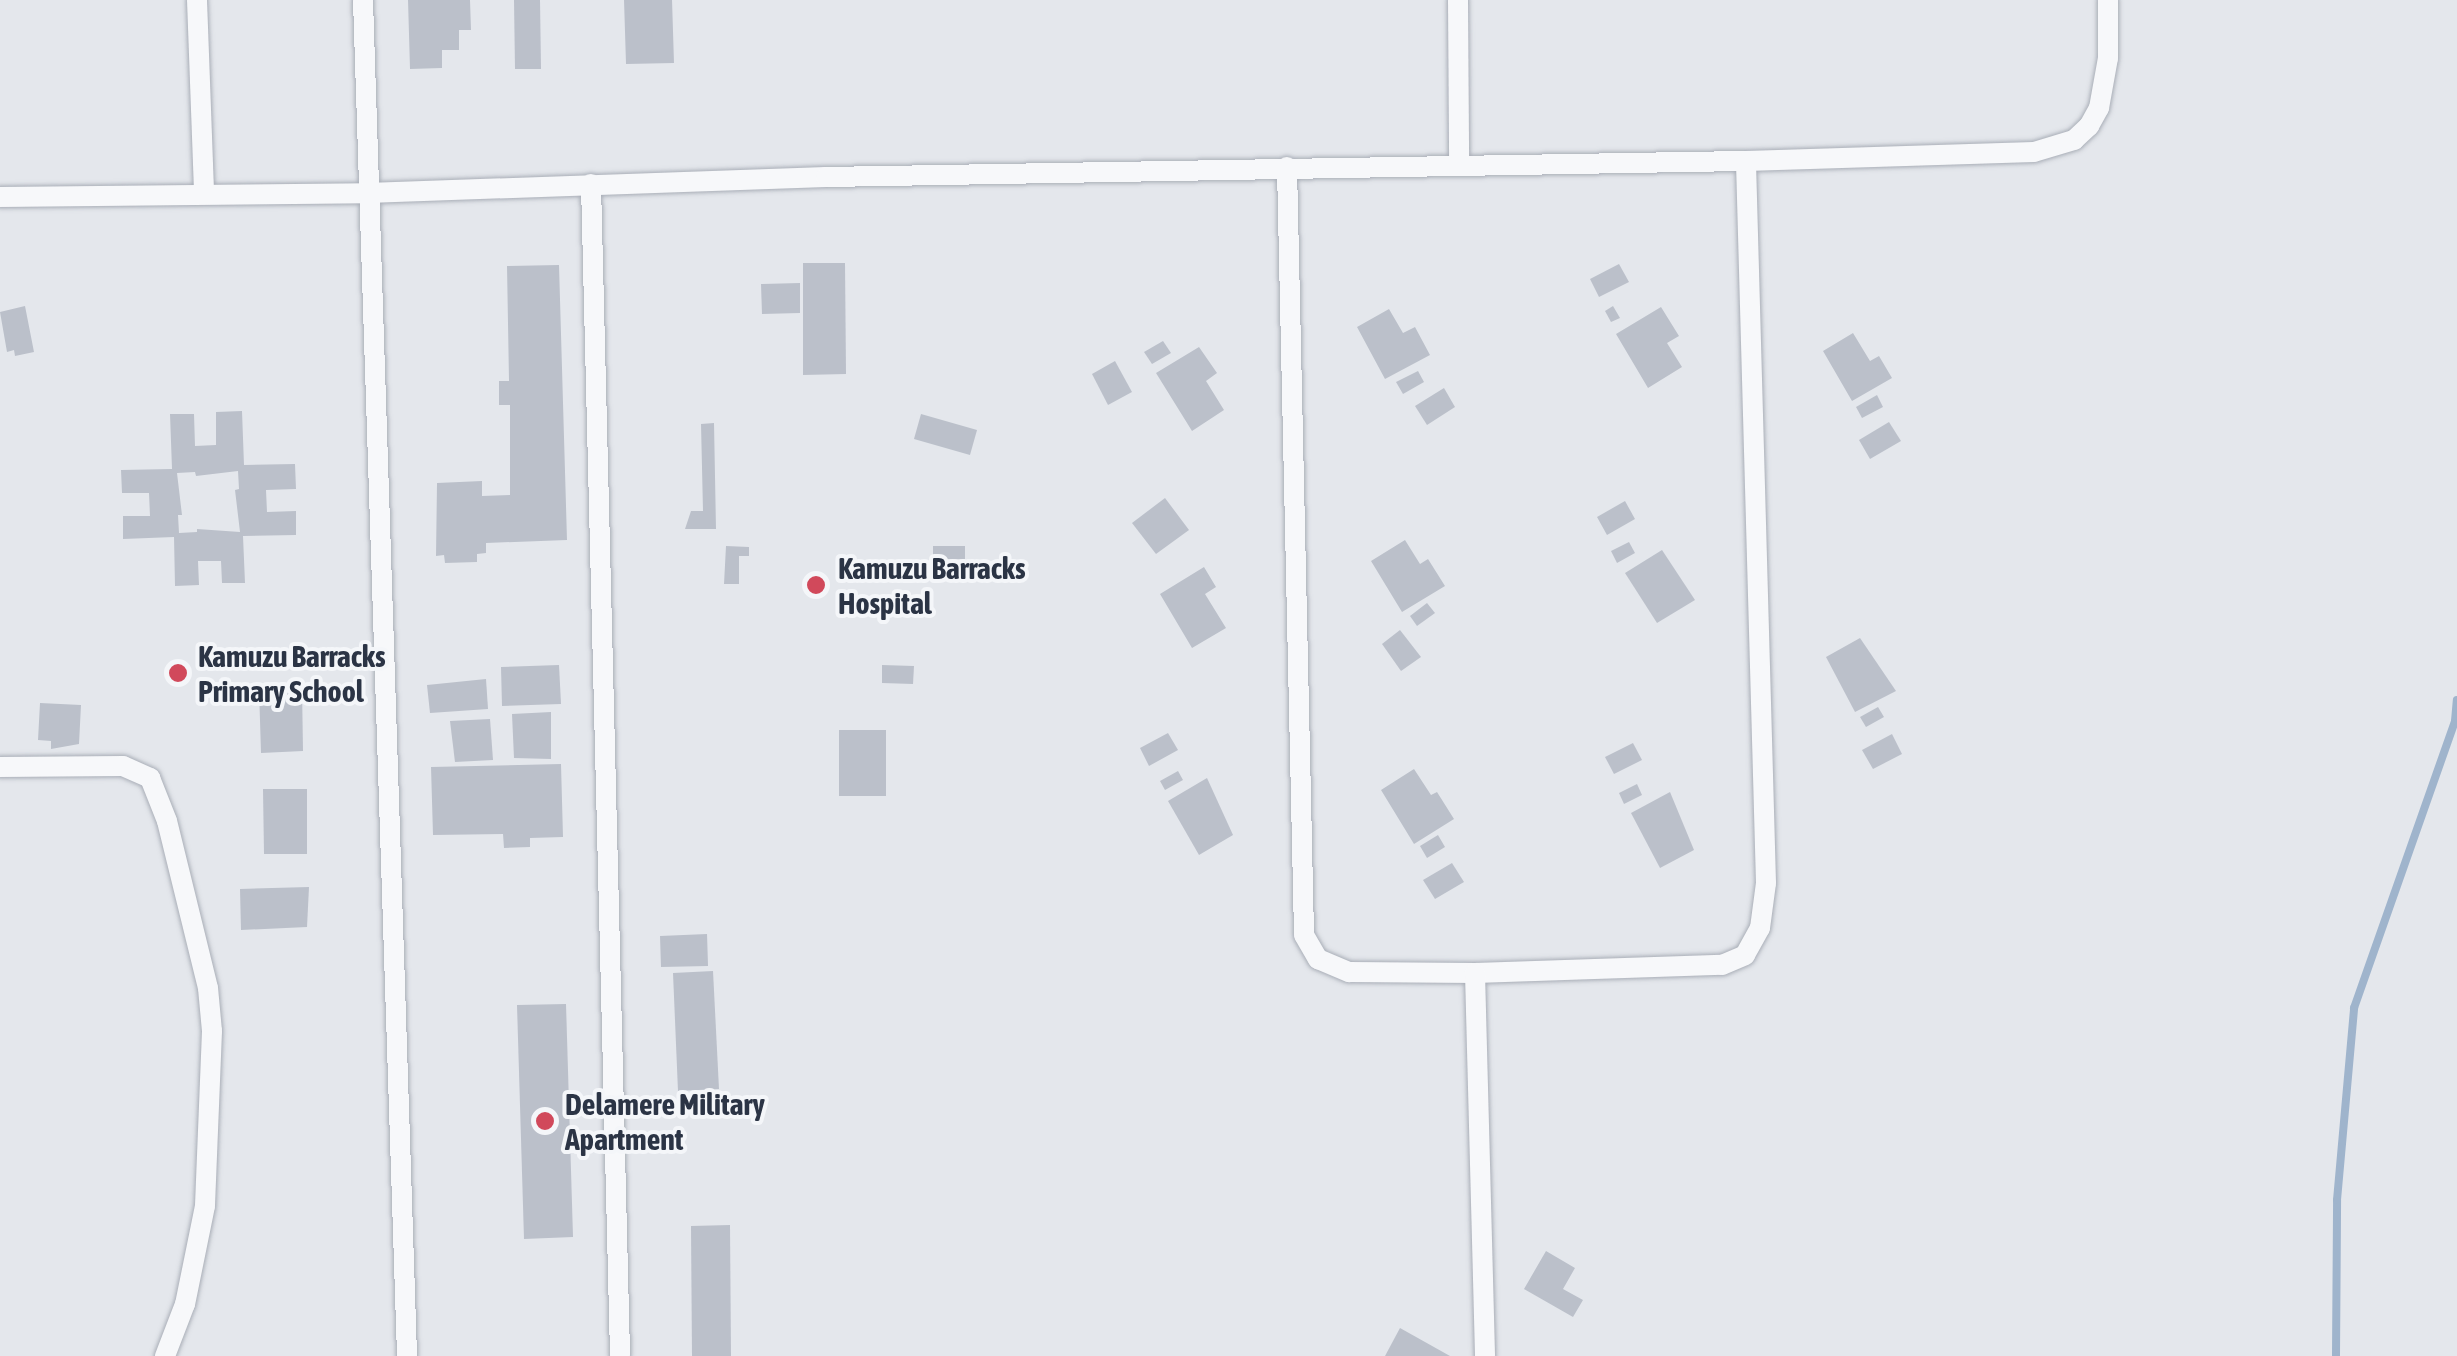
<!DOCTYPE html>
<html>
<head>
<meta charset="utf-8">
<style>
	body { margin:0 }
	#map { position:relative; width:2457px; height:1356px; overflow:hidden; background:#e4e7ec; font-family:"Asap Condensed",sans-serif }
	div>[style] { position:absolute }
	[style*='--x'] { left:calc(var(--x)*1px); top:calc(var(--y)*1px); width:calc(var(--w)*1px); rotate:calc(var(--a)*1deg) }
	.stream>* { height:8px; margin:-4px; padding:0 4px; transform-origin:4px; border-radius:4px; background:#9fb4cc }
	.building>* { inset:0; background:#bbc0ca }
	.roads { filter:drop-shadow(0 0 2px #a9aeb7) drop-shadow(0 0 2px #a9aeb7) }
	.minor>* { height:20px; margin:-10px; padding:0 10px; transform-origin:10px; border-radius:10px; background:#f7f8fa }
	.dots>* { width:28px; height:28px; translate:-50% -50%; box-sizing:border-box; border:5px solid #f4f6f9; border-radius:50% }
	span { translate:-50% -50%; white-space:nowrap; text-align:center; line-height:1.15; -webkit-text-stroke:8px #f4f6f9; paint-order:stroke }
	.poi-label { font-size:30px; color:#2b3445; font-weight:700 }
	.left { translate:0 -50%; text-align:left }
</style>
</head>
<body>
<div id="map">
	<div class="stream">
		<i style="--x:2336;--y:1356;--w:156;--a:-89.6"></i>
		<i style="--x:2337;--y:1200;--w:193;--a:-84.9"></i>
		<i style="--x:2354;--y:1008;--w:304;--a:-70.6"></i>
		<i style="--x:2455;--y:721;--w:21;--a:-85"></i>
	</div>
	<div class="building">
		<i style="clip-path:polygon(408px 0,470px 0,471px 30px,459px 30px,459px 50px,442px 50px,442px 68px,410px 69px)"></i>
		<i style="clip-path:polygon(514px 0,540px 0,541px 69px,515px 69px)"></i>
		<i style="clip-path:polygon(624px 0,672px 0,674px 63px,626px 64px)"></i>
		<i style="clip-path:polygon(803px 263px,845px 263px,846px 374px,803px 375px)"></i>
		<i style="clip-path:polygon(1619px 264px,1629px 282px,1599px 297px,1590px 279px)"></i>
		<i style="clip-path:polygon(559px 265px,567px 540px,486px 543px,486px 553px,477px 554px,477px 562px,445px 563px,444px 555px,436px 556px,437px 483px,482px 481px,482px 496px,510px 495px,510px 405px,499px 405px,499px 381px,509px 381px,507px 266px)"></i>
		<i style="clip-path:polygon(800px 283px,800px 313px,762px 314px,761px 284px)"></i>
		<i style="clip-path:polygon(25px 306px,34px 352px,15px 356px,14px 350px,7px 352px,0 312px)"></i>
		<i style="clip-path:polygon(1613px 306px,1620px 318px,1611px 322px,1605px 311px)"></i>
		<i style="clip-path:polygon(1661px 307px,1679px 336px,1667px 343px,1682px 367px,1648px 388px,1616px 334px)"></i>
		<i style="clip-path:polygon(1389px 309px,1403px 333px,1415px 327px,1430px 355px,1385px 379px,1357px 327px)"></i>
		<i style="clip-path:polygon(1853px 333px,1870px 361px,1879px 356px,1892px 378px,1852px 401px,1823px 351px)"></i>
		<i style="clip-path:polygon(1163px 341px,1171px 353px,1152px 364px,1144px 352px)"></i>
		<i style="clip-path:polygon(1199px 347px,1217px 373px,1206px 381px,1224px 410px,1192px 431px,1156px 373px)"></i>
		<i style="clip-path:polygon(1115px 361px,1132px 392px,1108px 405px,1092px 374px)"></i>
		<i style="clip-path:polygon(1418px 371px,1424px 382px,1403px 394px,1396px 382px)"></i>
		<i style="clip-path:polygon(1444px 388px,1455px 407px,1427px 425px,1415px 406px)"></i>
		<i style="clip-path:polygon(1877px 395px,1883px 407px,1862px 418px,1856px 407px)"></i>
		<i style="clip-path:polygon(evenodd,242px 411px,244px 465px,295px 464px,296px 489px,266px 490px,267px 512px,296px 511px,296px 535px,243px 536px,245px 583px,222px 583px,221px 561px,198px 561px,199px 585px,175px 586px,174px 537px,123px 539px,123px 516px,150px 516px,149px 493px,122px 493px,121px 470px,172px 469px,170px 414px,194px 414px,195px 446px,216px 445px,216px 412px,242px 411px,238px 471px,239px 489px,235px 490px,240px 532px,197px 529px,197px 532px,179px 533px,178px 515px,182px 515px,177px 473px,195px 472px,196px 476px,238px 471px)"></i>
		<i style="clip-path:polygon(921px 414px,977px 430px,970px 455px,914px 439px)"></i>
		<i style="clip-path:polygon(1889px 422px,1901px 441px,1870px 459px,1859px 440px)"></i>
		<i style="clip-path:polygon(714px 423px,716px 529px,685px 529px,691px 511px,703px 511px,701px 424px)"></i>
		<i style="clip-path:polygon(1165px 498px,1189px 530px,1156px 554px,1132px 523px)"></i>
		<i style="clip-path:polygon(1625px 501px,1635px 519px,1607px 535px,1597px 517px)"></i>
		<i style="clip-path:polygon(1405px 540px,1420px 564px,1428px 559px,1445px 586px,1402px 612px,1371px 561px)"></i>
		<i style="clip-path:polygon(1629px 542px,1635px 553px,1617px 563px,1611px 551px)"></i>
		<i style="clip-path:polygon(726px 546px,749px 547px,749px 556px,739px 556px,739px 584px,724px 584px)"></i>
		<i style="clip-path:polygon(933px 546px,965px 546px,965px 559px,933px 559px)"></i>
		<i style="clip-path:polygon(1662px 550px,1695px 600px,1657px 623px,1625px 573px)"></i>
		<i style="clip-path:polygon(1204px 567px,1216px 587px,1205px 594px,1226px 628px,1192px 648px,1160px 594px)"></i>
		<i style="clip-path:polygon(1427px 603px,1435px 613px,1417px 626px,1410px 616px)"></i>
		<i style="clip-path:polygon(1400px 630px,1421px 657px,1401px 671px,1382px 644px)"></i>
		<i style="clip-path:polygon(1860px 638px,1896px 691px,1855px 712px,1826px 657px)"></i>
		<i style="clip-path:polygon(559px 665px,561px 704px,502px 706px,501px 667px)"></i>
		<i style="clip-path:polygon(882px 665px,914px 666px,913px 684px,882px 683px)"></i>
		<i style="clip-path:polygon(486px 679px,488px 709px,430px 713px,427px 685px)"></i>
		<i style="clip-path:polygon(302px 688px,303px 751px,261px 753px,259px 689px)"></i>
		<i style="clip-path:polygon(40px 703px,81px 705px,79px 744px,51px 749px,51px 741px,38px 740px)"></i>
		<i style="clip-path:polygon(1878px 707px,1884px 717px,1866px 727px,1860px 717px)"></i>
		<i style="clip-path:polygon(551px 712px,551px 759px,514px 758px,512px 714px)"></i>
		<i style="clip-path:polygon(490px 719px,493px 760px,455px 762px,450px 721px)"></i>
		<i style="clip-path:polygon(839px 730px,886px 730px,886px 796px,839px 796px)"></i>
		<i style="clip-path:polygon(1168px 733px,1178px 750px,1149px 766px,1140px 748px)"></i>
		<i style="clip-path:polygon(1892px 734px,1902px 754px,1873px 769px,1862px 750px)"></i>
		<i style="clip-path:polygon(1633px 743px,1642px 760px,1614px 774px,1605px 757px)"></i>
		<i style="clip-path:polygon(561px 764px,563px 837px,530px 838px,530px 847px,504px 848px,503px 834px,433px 835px,431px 767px)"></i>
		<i style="clip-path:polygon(1414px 769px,1431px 795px,1437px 792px,1454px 819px,1414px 844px,1381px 790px)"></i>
		<i style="clip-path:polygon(1178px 771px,1183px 780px,1165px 790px,1160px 781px)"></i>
		<i style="clip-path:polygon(1207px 778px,1233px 835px,1199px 855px,1168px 801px)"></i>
		<i style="clip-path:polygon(1637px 784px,1642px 795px,1624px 804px,1619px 793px)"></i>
		<i style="clip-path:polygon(263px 789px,307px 789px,307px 854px,264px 854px)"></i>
		<i style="clip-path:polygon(1670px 792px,1694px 850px,1660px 868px,1631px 813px)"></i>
		<i style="clip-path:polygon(1438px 835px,1445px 847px,1427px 858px,1420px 846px)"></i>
		<i style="clip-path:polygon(1452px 863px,1464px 882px,1435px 899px,1423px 880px)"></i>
		<i style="clip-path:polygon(309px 887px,307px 927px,241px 930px,240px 889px)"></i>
		<i style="clip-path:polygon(707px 934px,708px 966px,661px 967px,660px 936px)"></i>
		<i style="clip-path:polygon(713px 971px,719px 1089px,678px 1091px,673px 973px)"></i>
		<i style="clip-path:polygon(566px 1004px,573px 1237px,524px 1239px,517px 1005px)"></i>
		<i style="clip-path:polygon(730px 1225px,731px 1356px,692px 1356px,691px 1226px)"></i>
		<i style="clip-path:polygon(1546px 1251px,1575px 1268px,1563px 1289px,1583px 1300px,1573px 1317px,1524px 1289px)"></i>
		<i style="clip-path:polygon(1400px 1328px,1450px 1356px,1385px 1356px)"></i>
	</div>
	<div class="roads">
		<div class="minor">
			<i style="--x:197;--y:0;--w:193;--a:87.9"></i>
			<i style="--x:363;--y:0;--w:1357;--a:88.14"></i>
			<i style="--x:1458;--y:0;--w:163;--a:89.6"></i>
			<i style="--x:1287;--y:167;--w:768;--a:88.73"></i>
			<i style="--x:1304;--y:935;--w:28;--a:60"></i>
			<i style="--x:1318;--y:959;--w:34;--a:23"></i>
			<i style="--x:1349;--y:972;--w:126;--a:0.5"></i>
			<i style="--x:1475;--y:973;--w:247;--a:-1.9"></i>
			<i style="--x:1722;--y:965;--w:25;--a:-23"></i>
			<i style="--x:1745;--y:955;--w:31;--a:-61"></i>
			<i style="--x:1760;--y:928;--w:45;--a:-82.4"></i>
			<i style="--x:1766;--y:883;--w:722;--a:-91.59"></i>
			<i style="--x:591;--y:184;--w:1172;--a:88.58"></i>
			<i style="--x:0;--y:197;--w:367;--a:-0.6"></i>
			<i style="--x:367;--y:193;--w:459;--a:-2"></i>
			<i style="--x:826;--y:177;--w:920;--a:-1"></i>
			<i style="--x:1746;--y:161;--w:288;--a:-1.8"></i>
			<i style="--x:2034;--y:152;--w:42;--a:-16.7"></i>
			<i style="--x:2074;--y:140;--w:21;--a:-43"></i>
			<i style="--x:2089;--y:126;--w:21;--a:-61"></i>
			<i style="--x:2099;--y:108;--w:51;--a:-79.8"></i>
			<i style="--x:2108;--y:58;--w:58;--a:-90"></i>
			<i style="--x:0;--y:767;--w:123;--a:-0.5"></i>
			<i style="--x:123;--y:766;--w:30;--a:24"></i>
			<i style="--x:150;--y:778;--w:46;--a:68.4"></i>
			<i style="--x:167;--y:821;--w:172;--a:76.2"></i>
			<i style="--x:208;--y:988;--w:43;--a:84.7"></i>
			<i style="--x:212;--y:1031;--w:175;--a:92.3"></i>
			<i style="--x:205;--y:1206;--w:100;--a:101.5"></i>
			<i style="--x:185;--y:1304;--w:56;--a:111"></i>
			<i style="--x:1475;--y:973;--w:383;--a:88.5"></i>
		</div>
	</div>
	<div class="dots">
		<i style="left:816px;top:585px;background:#d1495b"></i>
		<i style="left:178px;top:673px;background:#d1495b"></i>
		<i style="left:545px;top:1121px;background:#d1495b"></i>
	</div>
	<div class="poi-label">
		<span class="left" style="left:838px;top:585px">Kamuzu Barracks<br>Hospital</span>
		<span class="left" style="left:198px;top:673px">Kamuzu Barracks<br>Primary School</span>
		<span class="left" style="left:565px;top:1121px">Delamere Military<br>Apartment</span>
	</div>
</div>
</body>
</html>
